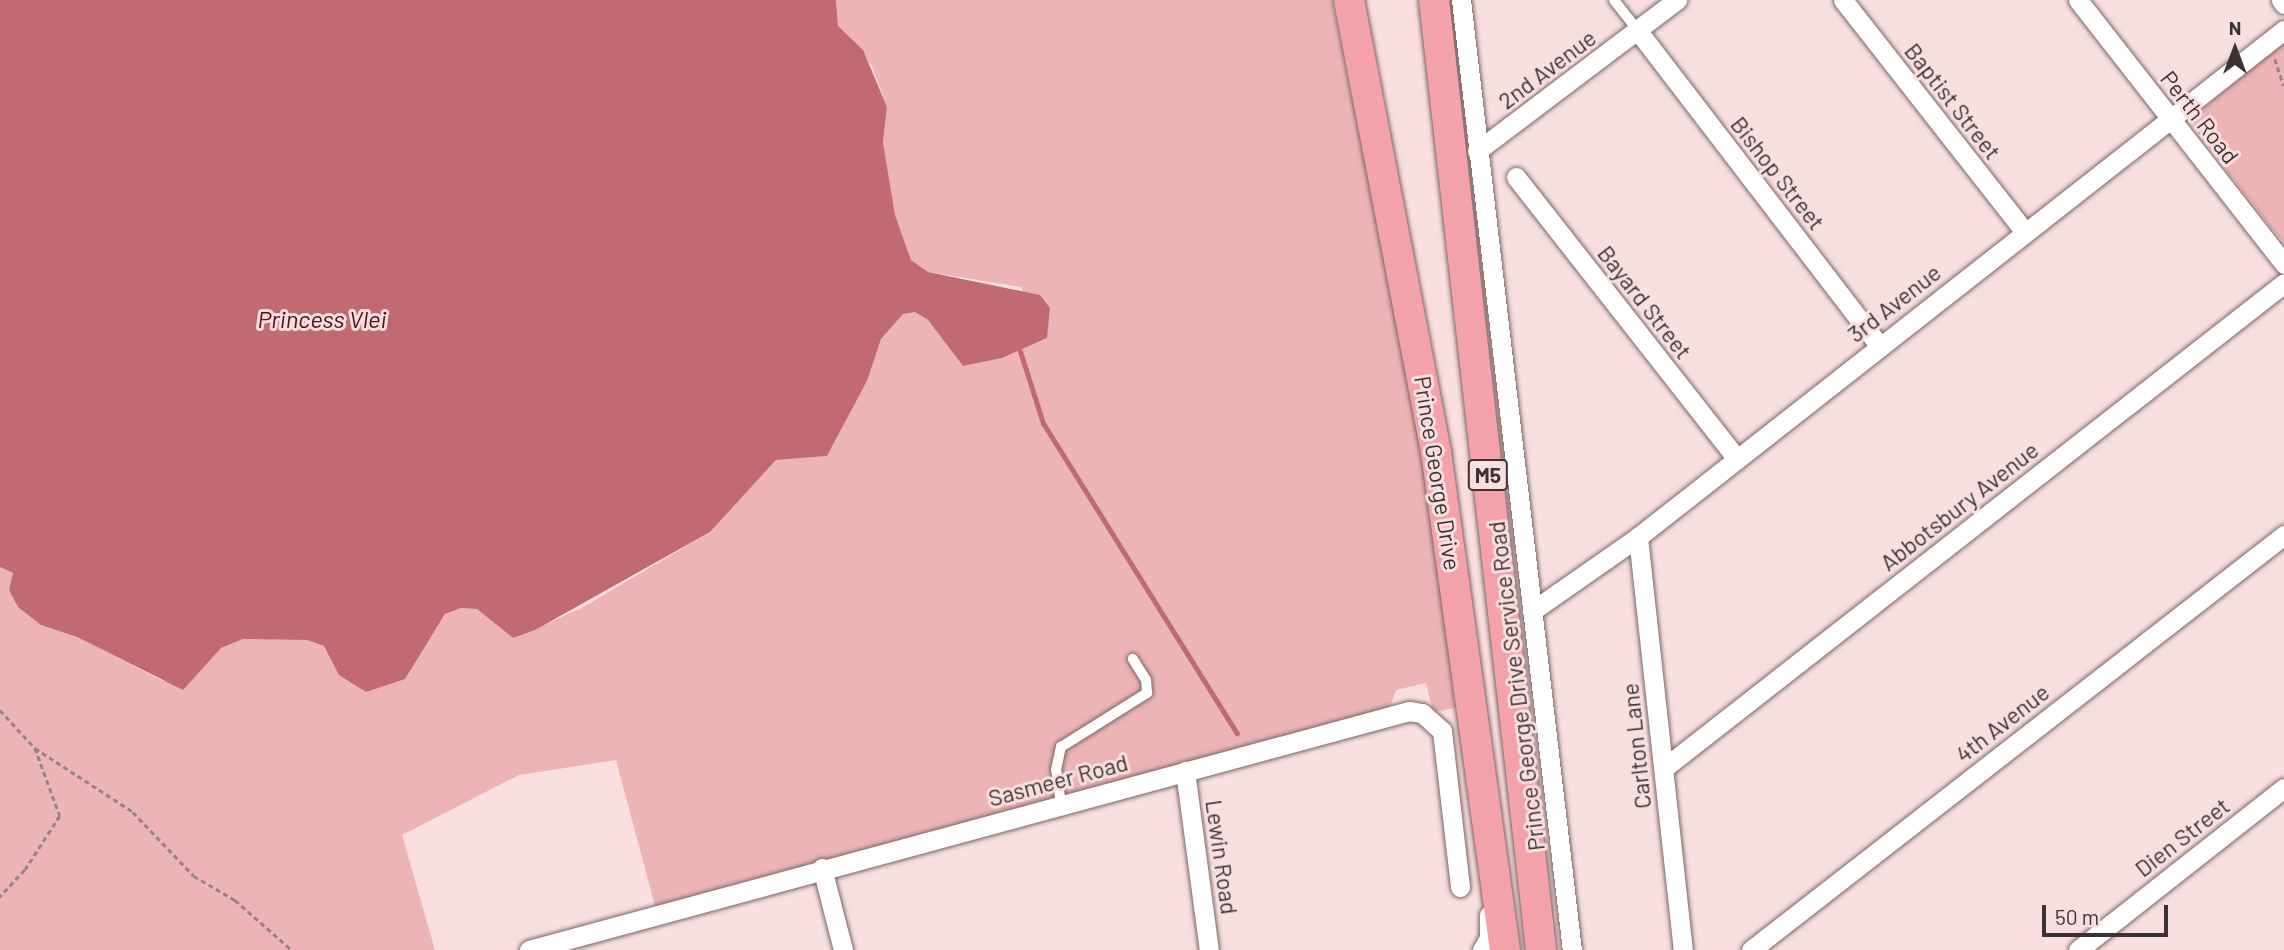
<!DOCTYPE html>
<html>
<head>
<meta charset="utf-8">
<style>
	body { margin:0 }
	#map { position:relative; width:2284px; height:950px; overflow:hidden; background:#f9dfdf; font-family:Barlow,sans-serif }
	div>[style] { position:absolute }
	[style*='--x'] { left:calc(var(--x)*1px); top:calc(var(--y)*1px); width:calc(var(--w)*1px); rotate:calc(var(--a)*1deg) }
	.green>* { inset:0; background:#edb4b5 }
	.water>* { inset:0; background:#c16b70 }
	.stream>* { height:5px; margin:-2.5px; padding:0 2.5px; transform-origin:2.5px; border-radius:2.5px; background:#c16b70 }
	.path>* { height:2.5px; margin-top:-1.25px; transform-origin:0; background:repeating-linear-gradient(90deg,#968484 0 5px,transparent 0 8.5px) }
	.roads { filter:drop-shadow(0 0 2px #7c6565) drop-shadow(0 0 2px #7c6565) }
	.service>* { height:10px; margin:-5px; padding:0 5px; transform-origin:5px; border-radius:5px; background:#fff }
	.minor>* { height:19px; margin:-9.5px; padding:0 9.5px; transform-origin:9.5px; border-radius:9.5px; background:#fff }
	.primary>* { height:30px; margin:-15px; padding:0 15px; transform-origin:15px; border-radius:15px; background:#f4a1aa }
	span { translate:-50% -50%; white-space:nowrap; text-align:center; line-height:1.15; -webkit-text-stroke:6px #f9dfdf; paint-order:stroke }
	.shield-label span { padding:2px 5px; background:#f9dfdf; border:2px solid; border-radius:5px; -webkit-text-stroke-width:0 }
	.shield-label { font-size:21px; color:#3c3232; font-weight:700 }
	.street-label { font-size:23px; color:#3c3232 }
	.water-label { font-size:24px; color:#590719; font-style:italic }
	.north { position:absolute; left:2200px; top:14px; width:70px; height:70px; -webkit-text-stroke:5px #f9dfdf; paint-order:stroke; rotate:0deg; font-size:19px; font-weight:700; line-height:28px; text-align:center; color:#3c3232 }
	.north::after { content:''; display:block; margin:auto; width:24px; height:32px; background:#3c3232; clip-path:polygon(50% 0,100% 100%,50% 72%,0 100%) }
	.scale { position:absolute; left:2042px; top:905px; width:126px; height:32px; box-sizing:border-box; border:4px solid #3c3232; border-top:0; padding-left:9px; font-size:21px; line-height:24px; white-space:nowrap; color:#3c3232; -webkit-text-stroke:5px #f9dfdf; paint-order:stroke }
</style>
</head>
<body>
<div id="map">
	<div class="green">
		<i style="clip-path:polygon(836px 0,1332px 0,1407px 368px,1436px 535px,1455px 708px,1433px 712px,1426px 683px,1396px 690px,1390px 707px,655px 906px,616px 760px,519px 775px,402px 835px,435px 950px,0 950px,0 567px,13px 573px,41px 625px,77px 637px,163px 681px,191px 676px,221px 648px,243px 639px,308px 640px,324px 646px,340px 675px,436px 629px,445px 614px,461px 608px,477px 609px,513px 638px,580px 609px,710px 532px,776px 460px,827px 456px,867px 381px,881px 339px,903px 314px,915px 312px,928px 320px,963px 366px,1002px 358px,1047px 338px,1021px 287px,928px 272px,911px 260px,895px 215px,883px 142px,887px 107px,872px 66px,838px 26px)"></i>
		<i style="clip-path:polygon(2284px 41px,2284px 244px,2194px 128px,2193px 117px)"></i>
	</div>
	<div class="water">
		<i style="clip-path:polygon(0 0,836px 0,838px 26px,863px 50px,887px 107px,883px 142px,895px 215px,911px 260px,928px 272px,1040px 295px,1050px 308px,1047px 338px,1002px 358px,963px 366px,928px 320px,915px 312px,903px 314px,881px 339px,867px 381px,827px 456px,776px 460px,710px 532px,535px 630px,513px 638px,477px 609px,461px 608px,445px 614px,405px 679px,366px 692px,339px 675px,324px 646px,307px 640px,243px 639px,221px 648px,183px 690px,77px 637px,41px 625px,18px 607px,9px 590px,13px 573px,0 567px)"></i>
	</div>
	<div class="stream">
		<i style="--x:1020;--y:351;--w:76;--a:72.3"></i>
		<i style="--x:1043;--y:423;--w:366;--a:58"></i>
	</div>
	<div class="path">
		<i style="--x:2275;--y:59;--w:28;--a:72"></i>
		<i style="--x:0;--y:710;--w:52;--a:47.4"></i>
		<i style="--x:35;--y:748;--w:72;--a:69.8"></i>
		<i style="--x:60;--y:816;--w:64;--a:122.9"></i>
		<i style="--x:25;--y:870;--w:37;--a:133"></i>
		<i style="--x:35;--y:748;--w:117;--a:33.1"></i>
		<i style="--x:133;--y:812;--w:88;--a:46.4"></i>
		<i style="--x:194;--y:876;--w:48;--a:30.3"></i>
		<i style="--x:235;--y:900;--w:76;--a:41.3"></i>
	</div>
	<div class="roads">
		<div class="service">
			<i style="--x:1614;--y:0;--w:39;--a:52"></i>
			<i style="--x:1061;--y:804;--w:34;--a:-98"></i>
			<i style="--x:1056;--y:770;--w:24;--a:-78"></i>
			<i style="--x:1061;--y:747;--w:102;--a:-32.1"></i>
			<i style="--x:1147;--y:693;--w:13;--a:-94"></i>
			<i style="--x:1146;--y:680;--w:25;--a:-122"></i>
		</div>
		<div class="minor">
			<i style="--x:1461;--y:0;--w:956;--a:83.34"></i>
			<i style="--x:1843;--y:0;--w:295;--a:51.9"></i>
			<i style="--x:2078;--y:0;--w:335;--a:52"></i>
			<i style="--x:2281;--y:0;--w:5;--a:53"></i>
			<i style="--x:1638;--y:31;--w:396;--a:52.5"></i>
			<i style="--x:1477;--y:151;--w:251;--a:-37.1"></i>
			<i style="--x:1516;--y:177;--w:357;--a:51.9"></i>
			<i style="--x:1638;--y:537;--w:415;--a:83.8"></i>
			<i style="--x:1532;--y:611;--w:129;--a:-34.9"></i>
			<i style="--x:1638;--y:537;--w:821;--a:-38.13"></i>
			<i style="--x:1664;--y:768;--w:787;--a:-38.03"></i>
			<i style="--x:1185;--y:771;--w:181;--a:82.4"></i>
			<i style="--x:822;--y:868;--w:85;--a:75.6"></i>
			<i style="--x:529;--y:950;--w:912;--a:-15.19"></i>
			<i style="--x:1409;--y:711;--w:13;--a:9"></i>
			<i style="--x:1422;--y:713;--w:27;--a:42"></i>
			<i style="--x:1442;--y:731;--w:157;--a:83.4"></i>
			<i style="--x:1482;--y:950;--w:14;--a:-60"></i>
			<i style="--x:1489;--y:938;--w:23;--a:-90"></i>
			<i style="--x:1751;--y:950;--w:676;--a:-37.9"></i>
			<i style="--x:2078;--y:950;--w:262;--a:-38.2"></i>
		</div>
		<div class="primary">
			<i style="--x:1349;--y:0;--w:460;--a:79.1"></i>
			<i style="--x:1436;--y:452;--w:503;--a:82.11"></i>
			<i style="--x:1434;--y:0;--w:956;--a:83.57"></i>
		</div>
	</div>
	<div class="shield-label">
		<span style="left:1488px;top:475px">M5</span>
	</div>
	<div class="street-label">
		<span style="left:1547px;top:69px;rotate:-37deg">2nd Avenue</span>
		<span style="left:1953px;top:101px;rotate:52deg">Baptist Street</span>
		<span style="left:2200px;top:117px;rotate:52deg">Perth Road</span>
		<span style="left:1778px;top:173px;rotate:52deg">Bishop Street</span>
		<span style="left:1645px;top:302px;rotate:52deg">Bayard Street</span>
		<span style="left:1894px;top:303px;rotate:-38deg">3rd Avenue</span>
		<span style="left:1438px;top:473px;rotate:81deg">Prince George Drive</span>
		<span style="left:1959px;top:506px;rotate:-38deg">Abbotsbury Avenue</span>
		<span style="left:1516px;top:686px;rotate:-97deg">Prince George Drive Service Road</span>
		<span style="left:2002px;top:723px;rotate:-38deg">4th Avenue</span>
		<span style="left:1636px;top:746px;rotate:-96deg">Carlton Lane</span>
		<span style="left:1058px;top:780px;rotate:-15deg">Sasmeer Road</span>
		<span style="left:2182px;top:837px;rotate:-38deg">Dien Street</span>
		<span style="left:1222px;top:857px;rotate:82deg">Lewin Road</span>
	</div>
	<div class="water-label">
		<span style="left:322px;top:319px">Princess Vlei</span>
	</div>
	<div class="north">N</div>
	<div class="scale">50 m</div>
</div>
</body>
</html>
